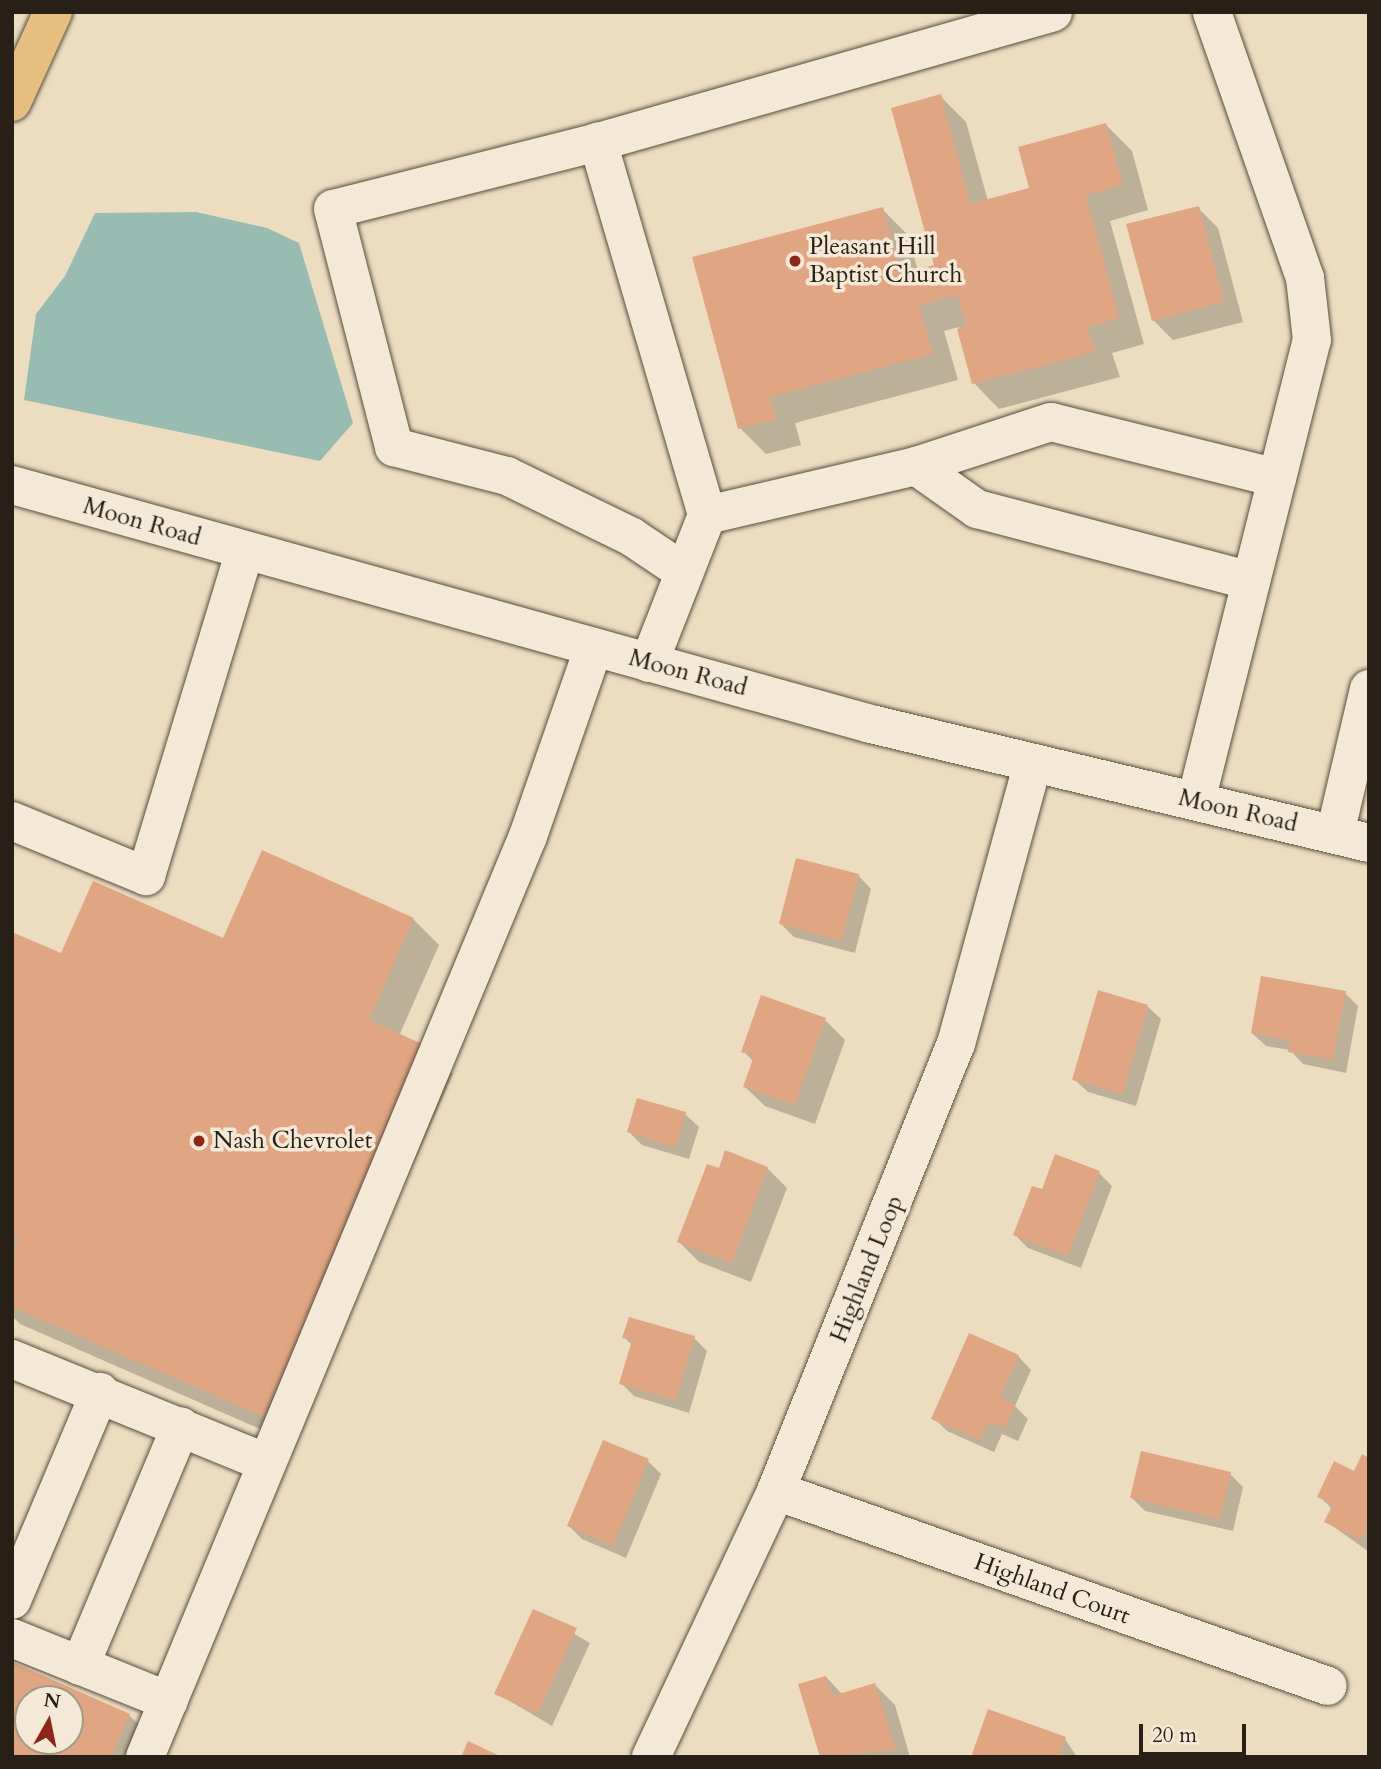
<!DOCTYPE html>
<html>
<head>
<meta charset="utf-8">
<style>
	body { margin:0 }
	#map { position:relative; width:1381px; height:1769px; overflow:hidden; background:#ecddc0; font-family:Cardo,serif }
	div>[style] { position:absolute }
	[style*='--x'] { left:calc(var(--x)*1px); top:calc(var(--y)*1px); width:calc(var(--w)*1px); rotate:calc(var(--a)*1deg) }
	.water>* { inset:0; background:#99bcb2 }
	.shadow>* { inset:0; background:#0003 }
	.building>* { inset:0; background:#e0a583 }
	.roads { filter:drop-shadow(0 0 2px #594f41) drop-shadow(0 0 2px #594f41) }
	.minor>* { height:38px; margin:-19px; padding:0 19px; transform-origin:19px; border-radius:19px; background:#f3e9d6 }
	.highway>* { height:38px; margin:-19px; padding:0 19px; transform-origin:19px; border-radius:19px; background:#e6be80 }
	.dots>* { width:19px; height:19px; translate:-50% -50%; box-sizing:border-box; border:4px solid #f3e9d6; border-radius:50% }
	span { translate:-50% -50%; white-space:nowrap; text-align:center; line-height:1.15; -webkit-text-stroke:7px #f3e9d6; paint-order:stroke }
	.poi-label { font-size:24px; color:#282017 }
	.left { translate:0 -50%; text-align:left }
	.street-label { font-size:24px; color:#282017 }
	.frame { position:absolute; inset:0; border:14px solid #282017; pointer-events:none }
	.north { position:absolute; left:14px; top:1685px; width:70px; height:70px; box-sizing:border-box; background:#f3e9d6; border:2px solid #a2998a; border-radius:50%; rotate:9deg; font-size:19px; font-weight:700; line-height:28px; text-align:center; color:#282017 }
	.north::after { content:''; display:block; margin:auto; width:24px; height:32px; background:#8f2418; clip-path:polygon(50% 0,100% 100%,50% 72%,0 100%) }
	.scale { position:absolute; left:1139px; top:1724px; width:107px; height:32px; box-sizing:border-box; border:4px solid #282017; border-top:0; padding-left:9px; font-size:21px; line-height:24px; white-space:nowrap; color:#282017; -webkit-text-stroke:5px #f3e9d6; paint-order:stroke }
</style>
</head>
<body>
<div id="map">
	<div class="water">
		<i style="clip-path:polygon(196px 212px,267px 228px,299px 243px,353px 423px,320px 461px,24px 400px,36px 314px,65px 276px,95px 213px)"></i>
	</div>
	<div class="shadow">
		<i style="clip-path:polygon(940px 96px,966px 122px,988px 201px,1031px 189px,1106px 125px,1132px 151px,1148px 210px,1110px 221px,1144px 344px,1112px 353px,1120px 377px,999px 409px,974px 383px,959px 327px,944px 331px,958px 380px,795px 423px,801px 445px,766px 454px,740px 428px,882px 209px,908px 235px,918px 271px,936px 266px)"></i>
		<i style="clip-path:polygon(1198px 208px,1218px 228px,1243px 322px,1173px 340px,1153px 320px)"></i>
		<i style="clip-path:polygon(858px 875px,871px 889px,855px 953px,794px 937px,781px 924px)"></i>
		<i style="clip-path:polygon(413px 919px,439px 945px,399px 1036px,428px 1048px,453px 1074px,290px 1442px,20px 1324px,12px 1316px,12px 934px,62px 955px)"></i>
		<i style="clip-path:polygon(1345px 993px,1358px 1006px,1346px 1073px,1303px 1064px,1290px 1050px,1266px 1046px,1252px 1033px)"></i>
		<i style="clip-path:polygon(762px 997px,825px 1020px,845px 1040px,815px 1124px,765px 1106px,745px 1087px,754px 1062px,743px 1051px)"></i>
		<i style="clip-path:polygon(1147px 1006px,1161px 1019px,1136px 1106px,1088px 1092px,1074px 1079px)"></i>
		<i style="clip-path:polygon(685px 1114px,699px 1127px,689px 1159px,642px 1145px,629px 1132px)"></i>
		<i style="clip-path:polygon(767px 1168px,787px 1188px,751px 1282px,699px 1262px,679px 1242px,720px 1170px)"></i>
		<i style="clip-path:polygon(1099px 1173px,1112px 1186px,1081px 1268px,1028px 1248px,1015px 1235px,1043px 1191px)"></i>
		<i style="clip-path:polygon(624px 1337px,694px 1338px,707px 1351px,689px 1413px,634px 1396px,621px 1383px,632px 1345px)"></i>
		<i style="clip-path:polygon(1018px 1356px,1031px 1370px,1015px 1406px,1028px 1419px,1018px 1441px,1002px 1434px,994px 1452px,947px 1431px,934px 1418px)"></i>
		<i style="clip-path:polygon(1369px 1460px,1369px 1552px,1327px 1522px,1332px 1509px,1319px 1496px)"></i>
		<i style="clip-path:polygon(648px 1461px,661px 1474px,626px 1558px,582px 1539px,569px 1526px)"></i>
		<i style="clip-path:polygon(1230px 1474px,1243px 1487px,1233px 1531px,1145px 1511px,1132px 1498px)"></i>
		<i style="clip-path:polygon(534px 1611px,590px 1643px,552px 1726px,496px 1693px)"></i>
		<i style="clip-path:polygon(evenodd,12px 1664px,129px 1715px,142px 1728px,130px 1757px,12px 1757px,12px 1664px,28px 1699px,70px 1699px,70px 1741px,28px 1741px,28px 1699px)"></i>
		<i style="clip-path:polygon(826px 1677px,843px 1695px,875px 1685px,895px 1705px,910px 1757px,822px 1757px)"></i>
		<i style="clip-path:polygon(989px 1711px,1065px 1739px,1077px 1757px,974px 1757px)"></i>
	</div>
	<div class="building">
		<i style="clip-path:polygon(941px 94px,970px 204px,1029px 188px,1018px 147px,1106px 123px,1123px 185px,1086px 195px,1119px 318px,1087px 327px,1095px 352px,972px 384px,957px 329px,966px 326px,958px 295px,919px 305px,933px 354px,770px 397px,776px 419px,738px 429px,692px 257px,883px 207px,901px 274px,934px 265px,891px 108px)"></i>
		<i style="clip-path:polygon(1199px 206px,1224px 302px,1152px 321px,1126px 224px)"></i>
		<i style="clip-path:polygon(262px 850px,414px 918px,369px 1020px,429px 1047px,264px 1417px,12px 1307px,12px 1253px,19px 1239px,12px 1236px,12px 932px,61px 953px,93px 881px,223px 938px)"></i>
		<i style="clip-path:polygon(796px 858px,859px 874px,842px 941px,779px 924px)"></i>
		<i style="clip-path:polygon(1261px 976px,1346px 991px,1333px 1060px,1288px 1052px,1290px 1040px,1251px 1033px)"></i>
		<i style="clip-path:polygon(1098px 990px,1148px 1005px,1123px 1094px,1072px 1080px)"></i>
		<i style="clip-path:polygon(761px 995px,826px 1018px,795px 1105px,743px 1087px,754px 1056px,741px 1052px)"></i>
		<i style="clip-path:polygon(637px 1098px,686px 1112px,676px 1147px,627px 1132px)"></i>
		<i style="clip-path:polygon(725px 1150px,768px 1167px,732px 1263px,677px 1242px,707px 1164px,719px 1168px)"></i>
		<i style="clip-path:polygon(1055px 1154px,1100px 1171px,1068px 1256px,1013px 1235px,1032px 1186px,1042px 1189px)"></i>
		<i style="clip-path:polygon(629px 1317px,695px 1336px,676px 1400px,619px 1384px,632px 1340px,622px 1338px)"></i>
		<i style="clip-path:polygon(969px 1333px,1019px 1355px,1000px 1398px,1015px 1404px,1005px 1428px,989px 1422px,980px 1440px,931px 1419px)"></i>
		<i style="clip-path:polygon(603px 1440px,649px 1459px,613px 1546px,567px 1526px)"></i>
		<i style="clip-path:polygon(1141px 1451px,1231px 1472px,1220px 1519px,1130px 1498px)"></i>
		<i style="clip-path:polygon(1362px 1454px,1369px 1458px,1369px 1526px,1361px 1540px,1324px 1522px,1333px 1504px,1317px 1497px,1334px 1461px,1354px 1471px)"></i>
		<i style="clip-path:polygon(533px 1609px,577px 1628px,538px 1714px,494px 1694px)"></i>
		<i style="clip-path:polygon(evenodd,12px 1662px,130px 1714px,111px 1757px,12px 1757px,12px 1662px,28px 1699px,70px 1699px,70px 1741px,28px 1741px,28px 1699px)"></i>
		<i style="clip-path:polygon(826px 1676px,832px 1696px,875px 1683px,896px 1750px,820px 1757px,798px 1684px)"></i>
		<i style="clip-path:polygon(988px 1709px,1066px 1737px,1059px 1757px,971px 1757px)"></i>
		<i style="clip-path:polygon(468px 1741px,502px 1757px,461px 1757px)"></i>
	</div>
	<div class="roads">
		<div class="minor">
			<i style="--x:598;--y:142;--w:273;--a:165.8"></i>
			<i style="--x:333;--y:209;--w:246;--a:75.6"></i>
			<i style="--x:394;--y:447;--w:117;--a:14.4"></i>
			<i style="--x:507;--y:476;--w:139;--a:26"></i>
			<i style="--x:632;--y:537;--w:63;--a:33.9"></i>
			<i style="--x:916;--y:466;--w:142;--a:-18.1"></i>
			<i style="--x:1051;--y:422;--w:233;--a:13.9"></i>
			<i style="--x:12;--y:485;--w:892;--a:15.55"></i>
			<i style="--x:871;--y:724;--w:512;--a:13.44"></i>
			<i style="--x:707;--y:515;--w:215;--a:-13.2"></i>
			<i style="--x:916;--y:466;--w:75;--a:35.2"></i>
			<i style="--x:977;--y:509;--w:283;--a:14.7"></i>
			<i style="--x:649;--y:663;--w:159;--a:-68.6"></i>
			<i style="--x:707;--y:515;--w:389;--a:-106.3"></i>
			<i style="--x:598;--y:142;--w:473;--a:-15.9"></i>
			<i style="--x:1196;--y:801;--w:475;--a:-75.9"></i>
			<i style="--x:1312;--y:340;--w:62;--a:-96.4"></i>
			<i style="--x:1305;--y:278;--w:282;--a:-109.3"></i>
			<i style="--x:12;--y:821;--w:145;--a:22.3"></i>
			<i style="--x:146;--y:876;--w:340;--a:-73.1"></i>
			<i style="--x:1335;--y:834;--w:149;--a:-76.8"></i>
			<i style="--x:12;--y:1359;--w:275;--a:22.2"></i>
			<i style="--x:776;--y:1491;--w:585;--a:19.46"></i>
			<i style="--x:12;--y:1600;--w:226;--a:-67.1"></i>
			<i style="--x:12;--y:1638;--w:169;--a:21.9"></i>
			<i style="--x:80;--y:1666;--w:260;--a:-67.2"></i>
			<i style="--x:145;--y:1757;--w:997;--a:-67.42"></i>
			<i style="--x:528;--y:836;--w:200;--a:-70.8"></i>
			<i style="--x:651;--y:1757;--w:294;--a:-64.8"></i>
			<i style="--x:776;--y:1491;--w:482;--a:-68.1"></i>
			<i style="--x:956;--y:1044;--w:291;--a:-74.7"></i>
		</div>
		<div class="highway">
			<i style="--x:12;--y:102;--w:99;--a:-65.5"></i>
		</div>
	</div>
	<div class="dots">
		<i style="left:795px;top:261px;background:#8f2418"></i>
		<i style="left:199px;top:1141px;background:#8f2418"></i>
	</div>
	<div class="poi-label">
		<span class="left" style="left:809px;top:261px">Pleasant Hill<br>Baptist Church</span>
		<span class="left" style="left:213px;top:1141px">Nash Chevrolet</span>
	</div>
	<div class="street-label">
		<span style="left:142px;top:522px;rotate:16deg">Moon Road</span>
		<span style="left:688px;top:673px;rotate:15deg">Moon Road</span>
		<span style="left:1238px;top:811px;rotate:13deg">Moon Road</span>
		<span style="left:867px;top:1269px;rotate:-68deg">Highland Loop</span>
		<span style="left:1052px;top:1589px;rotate:20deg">Highland Court</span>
	</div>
	<div class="frame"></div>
	<div class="north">N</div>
	<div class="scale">20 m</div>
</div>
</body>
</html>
